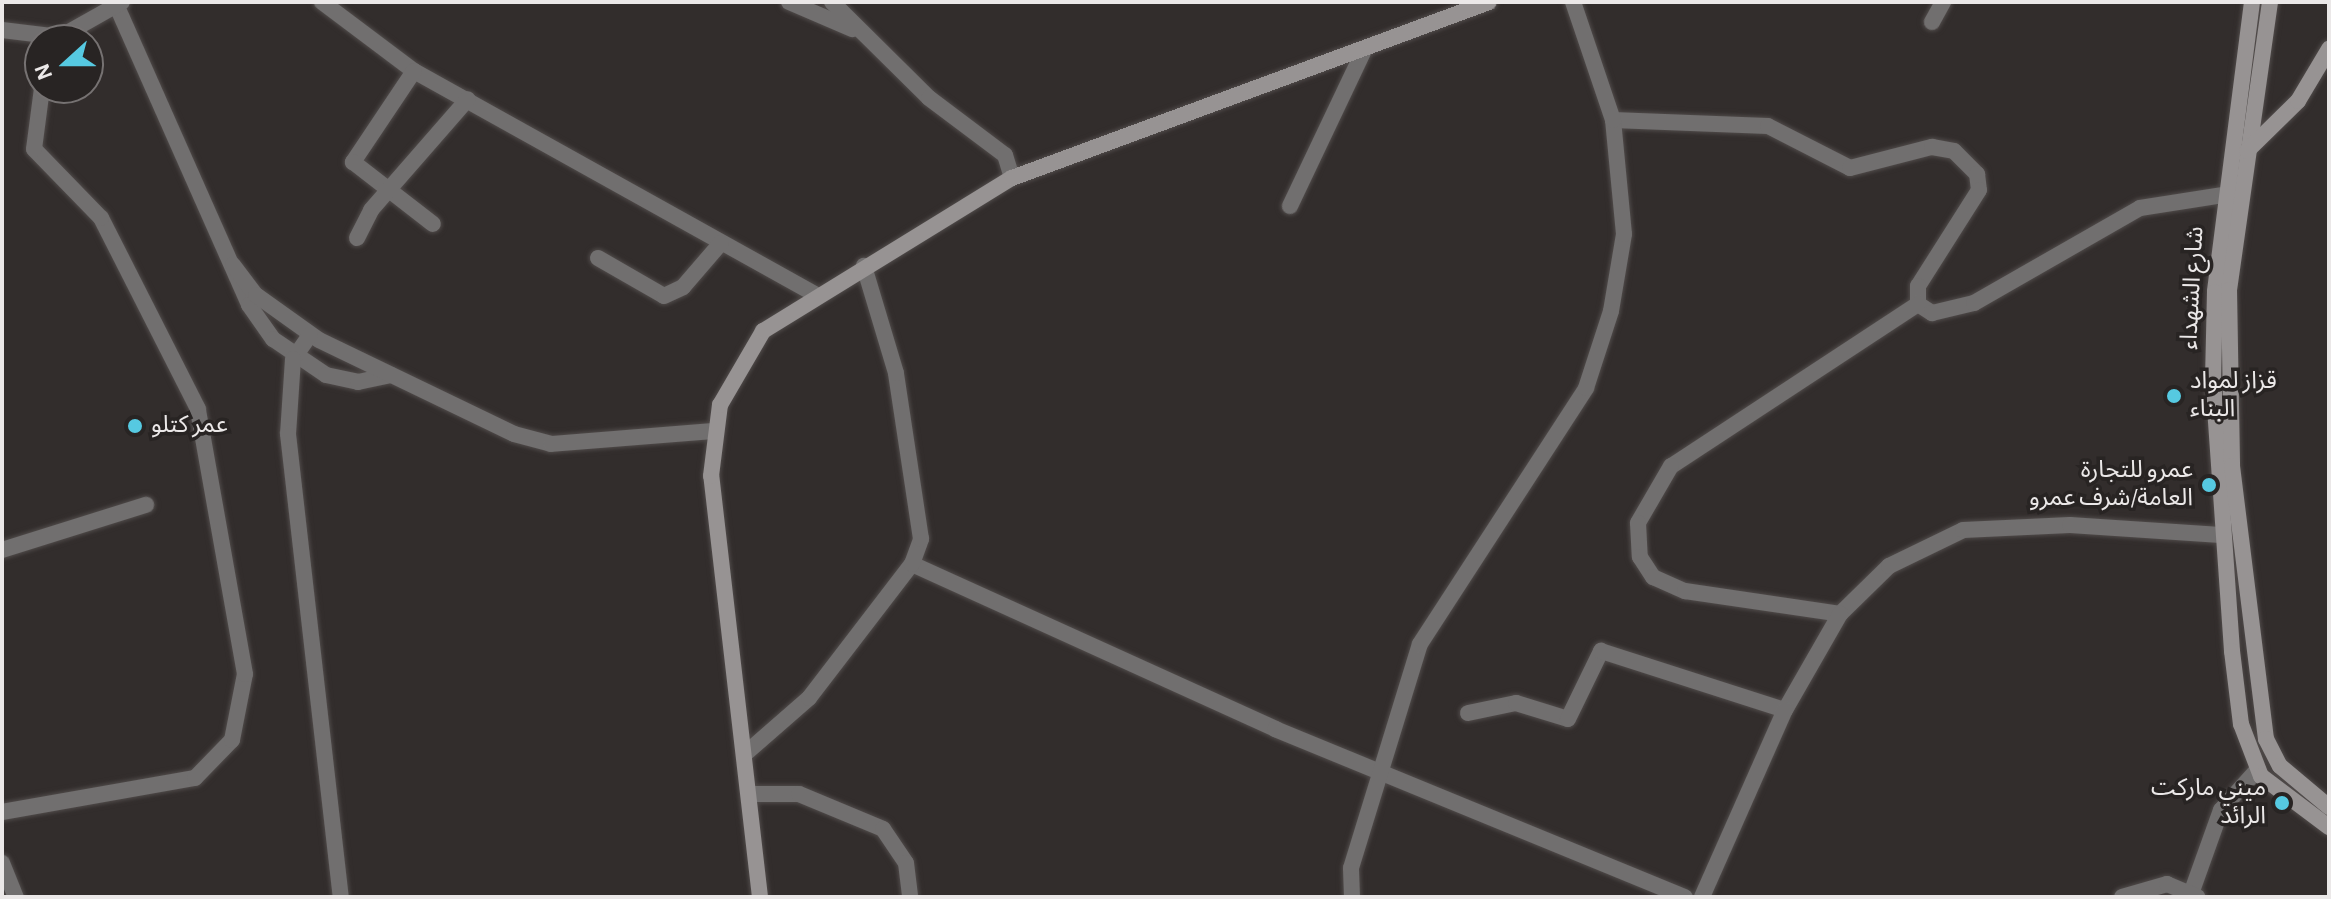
<!DOCTYPE html>
<html>
<head>
<meta charset="utf-8">
<style>
	body { margin:0 }
	#map { position:relative; width:2331px; height:899px; overflow:hidden; background:#322d2c; font-family:"Alegreya Sans","Noto Sans Arabic",sans-serif }
	div>[style] { position:absolute }
	[style*='--x'] { left:calc(var(--x)*1px); top:calc(var(--y)*1px); width:calc(var(--w)*1px); rotate:calc(var(--a)*1deg) }
	.roads { filter:drop-shadow(0 0 2px #504b4a) drop-shadow(0 0 2px #504b4a) }
	.street>* { height:16px; margin:-8px; padding:0 8px; transform-origin:8px; border-radius:8px; background:#716f6f }
	.secondary>* { height:16px; margin:-8px; padding:0 8px; transform-origin:8px; border-radius:8px; background:#979393 }
	.dots>* { width:22px; height:22px; translate:-50% -50%; box-sizing:border-box; border:4px solid #282423; border-radius:50% }
	span { translate:-50% -50%; white-space:nowrap; text-align:center; line-height:1.15; -webkit-text-stroke:7px #282423; paint-order:stroke }
	.street-label { font-size:24px; color:#ebe8e8 }
	.poi-label { font-size:24px; color:#ebe8e8 }
	.left { translate:0 -50%; text-align:left }
	.right { translate:-100% -50%; text-align:right }
	.frame { position:absolute; inset:0; border:4px solid #ebe8e8; pointer-events:none }
	.north { position:absolute; left:24px; top:24px; width:80px; height:80px; box-sizing:border-box; background:#282423; border:2px solid #767272; border-radius:50%; rotate:249deg; font-size:22px; font-weight:700; line-height:32px; text-align:center; color:#ebe8e8 }
	.north::after { content:''; display:block; margin:auto; width:28px; height:36px; background:#56c9e1; clip-path:polygon(50% 0,100% 100%,50% 72%,0 100%) }
</style>
</head>
<body>
<div id="map">
	<div class="roads">
		<div class="street">
			<i style="--x:115;--y:2;--w:331;--a:66.1"></i>
			<i style="--x:249;--y:305;--w:42;--a:54.8"></i>
			<i style="--x:273;--y:339;--w:64;--a:34.2"></i>
			<i style="--x:326;--y:375;--w:33;--a:12"></i>
			<i style="--x:358;--y:382;--w:34;--a:-12"></i>
			<i style="--x:322;--y:2;--w:115;--a:36.9"></i>
			<i style="--x:414;--y:71;--w:458;--a:29.1"></i>
			<i style="--x:789;--y:2;--w:69;--a:23.2"></i>
			<i style="--x:832;--y:2;--w:136;--a:44.7"></i>
			<i style="--x:929;--y:98;--w:95;--a:36.9"></i>
			<i style="--x:1005;--y:155;--w:24;--a:73"></i>
			<i style="--x:1932;--y:22;--w:23;--a:-61"></i>
			<i style="--x:2;--y:30;--w:58;--a:6.9"></i>
			<i style="--x:60;--y:37;--w:71;--a:-29.4"></i>
			<i style="--x:414;--y:71;--w:110;--a:123.8"></i>
			<i style="--x:353;--y:162;--w:101;--a:37.8"></i>
			<i style="--x:1613;--y:120;--w:155;--a:2.2"></i>
			<i style="--x:1768;--y:126;--w:92;--a:27.1"></i>
			<i style="--x:1850;--y:168;--w:85;--a:-14.4"></i>
			<i style="--x:1932;--y:147;--w:22;--a:10"></i>
			<i style="--x:1954;--y:151;--w:33;--a:45"></i>
			<i style="--x:1977;--y:174;--w:16;--a:83"></i>
			<i style="--x:1979;--y:190;--w:114;--a:122.4"></i>
			<i style="--x:1918;--y:286;--w:18;--a:90"></i>
			<i style="--x:1918;--y:304;--w:17;--a:33"></i>
			<i style="--x:1932;--y:313;--w:43;--a:-13.4"></i>
			<i style="--x:1974;--y:303;--w:191;--a:-29.8"></i>
			<i style="--x:2140;--y:208;--w:84;--a:-8.9"></i>
			<i style="--x:1290;--y:206;--w:173;--a:-64.6"></i>
			<i style="--x:357;--y:238;--w:31;--a:-63"></i>
			<i style="--x:371;--y:210;--w:147;--a:-48.9"></i>
			<i style="--x:598;--y:258;--w:76;--a:29.9"></i>
			<i style="--x:664;--y:296;--w:21;--a:-25"></i>
			<i style="--x:683;--y:287;--w:58;--a:-49.2"></i>
			<i style="--x:233;--y:265;--w:38;--a:53"></i>
			<i style="--x:256;--y:295;--w:77;--a:35.5"></i>
			<i style="--x:319;--y:340;--w:216;--a:25.7"></i>
			<i style="--x:514;--y:434;--w:38;--a:15"></i>
			<i style="--x:551;--y:444;--w:164;--a:-4.6"></i>
			<i style="--x:1918;--y:304;--w:295;--a:146.7"></i>
			<i style="--x:1671;--y:466;--w:66;--a:120.1"></i>
			<i style="--x:1638;--y:523;--w:34;--a:87"></i>
			<i style="--x:1640;--y:557;--w:24;--a:57"></i>
			<i style="--x:1653;--y:577;--w:35;--a:24"></i>
			<i style="--x:1685;--y:591;--w:157;--a:8.4"></i>
			<i style="--x:1840;--y:614;--w:69;--a:-44.4"></i>
			<i style="--x:1889;--y:566;--w:82;--a:-25.9"></i>
			<i style="--x:1963;--y:530;--w:107;--a:-2.7"></i>
			<i style="--x:2070;--y:525;--w:151;--a:3.8"></i>
			<i style="--x:310;--y:335;--w:29;--a:125"></i>
			<i style="--x:293;--y:359;--w:75;--a:93.8"></i>
			<i style="--x:288;--y:434;--w:466;--a:83.5"></i>
			<i style="--x:2;--y:550;--w:151;--a:-17.4"></i>
			<i style="--x:912;--y:564;--w:399;--a:24.4"></i>
			<i style="--x:1275;--y:729;--w:443;--a:22.3"></i>
			<i style="--x:1468;--y:713;--w:49;--a:-11.8"></i>
			<i style="--x:1516;--y:703;--w:54;--a:17.1"></i>
			<i style="--x:1568;--y:719;--w:76;--a:-64.1"></i>
			<i style="--x:1601;--y:651;--w:193;--a:17.8"></i>
			<i style="--x:1785;--y:710;--w:111;--a:-60.2"></i>
			<i style="--x:746;--y:753;--w:84;--a:-41.1"></i>
			<i style="--x:809;--y:698;--w:169;--a:-52.5"></i>
			<i style="--x:912;--y:564;--w:27;--a:-70"></i>
			<i style="--x:921;--y:539;--w:168;--a:-98.6"></i>
			<i style="--x:896;--y:373;--w:112;--a:-106.7"></i>
			<i style="--x:752;--y:794;--w:47;--a:0"></i>
			<i style="--x:799;--y:794;--w:91;--a:22.6"></i>
			<i style="--x:883;--y:829;--w:41;--a:55.9"></i>
			<i style="--x:906;--y:863;--w:34;--a:83"></i>
			<i style="--x:2;--y:812;--w:196;--a:-10"></i>
			<i style="--x:195;--y:778;--w:53;--a:-45.8"></i>
			<i style="--x:232;--y:740;--w:67;--a:-78.9"></i>
			<i style="--x:245;--y:674;--w:269;--a:-100.1"></i>
			<i style="--x:198;--y:409;--w:214;--a:-116.9"></i>
			<i style="--x:101;--y:218;--w:96;--a:-134.2"></i>
			<i style="--x:34;--y:149;--w:62;--a:-82.5"></i>
			<i style="--x:2;--y:863;--w:37;--a:68"></i>
			<i style="--x:2192;--y:891;--w:86;--a:-70.3"></i>
			<i style="--x:2221;--y:810;--w:55;--a:-47.9"></i>
			<i style="--x:1352;--y:897;--w:29;--a:-92"></i>
			<i style="--x:1351;--y:868;--w:234;--a:-72.9"></i>
			<i style="--x:1420;--y:644;--w:305;--a:-57"></i>
			<i style="--x:1586;--y:388;--w:81;--a:-72"></i>
			<i style="--x:1611;--y:311;--w:78;--a:-80.4"></i>
			<i style="--x:1624;--y:234;--w:115;--a:-95.5"></i>
			<i style="--x:1613;--y:120;--w:125;--a:-108.7"></i>
			<i style="--x:1702;--y:897;--w:205;--a:-66.1"></i>
			<i style="--x:2122;--y:897;--w:47;--a:-16.1"></i>
			<i style="--x:2167;--y:884;--w:33;--a:23"></i>
		</div>
		<div class="secondary">
			<i style="--x:2252;--y:2;--w:292;--a:97.3"></i>
			<i style="--x:2215;--y:292;--w:87;--a:91.3"></i>
			<i style="--x:2213;--y:379;--w:273;--a:86"></i>
			<i style="--x:2232;--y:651;--w:74;--a:83"></i>
			<i style="--x:2241;--y:724;--w:56;--a:69"></i>
			<i style="--x:2261;--y:776;--w:85;--a:36.9"></i>
			<i style="--x:2270;--y:2;--w:291;--a:98.1"></i>
			<i style="--x:2229;--y:290;--w:176;--a:89"></i>
			<i style="--x:2232;--y:466;--w:275;--a:82.9"></i>
			<i style="--x:2266;--y:739;--w:30;--a:63"></i>
			<i style="--x:2280;--y:766;--w:64;--a:39.9"></i>
			<i style="--x:2247;--y:151;--w:71;--a:-44.4"></i>
			<i style="--x:2298;--y:101;--w:61;--a:-59.2"></i>
			<i style="--x:760;--y:897;--w:424;--a:-96.6"></i>
			<i style="--x:711;--y:476;--w:72;--a:-82.8"></i>
			<i style="--x:720;--y:405;--w:86;--a:-59.8"></i>
			<i style="--x:763;--y:331;--w:292;--a:-31.6"></i>
			<i style="--x:1012;--y:178;--w:508;--a:-20.25"></i>
		</div>
	</div>
	<div class="dots">
		<i style="left:2174px;top:396px;background:#56c9e1"></i>
		<i style="left:135px;top:426px;background:#56c9e1"></i>
		<i style="left:2209px;top:485px;background:#56c9e1"></i>
		<i style="left:2282px;top:803px;background:#56c9e1"></i>
	</div>
	<div class="street-label">
		<span style="left:2193px;top:288px;rotate:-87deg">شارع الشهداء</span>
	</div>
	<div class="poi-label">
		<span class="left" style="left:2190px;top:396px">قزاز لمواد<br>البناء</span>
		<span class="left" style="left:151px;top:426px">عمر كتلو</span>
		<span class="right" style="left:2193px;top:485px">عمرو للتجارة<br>العامة/شرف عمرو</span>
		<span class="right" style="left:2266px;top:803px">ميني ماركت<br>الرائد</span>
	</div>
	<div class="frame"></div>
	<div class="north">N</div>
</div>
</body>
</html>
